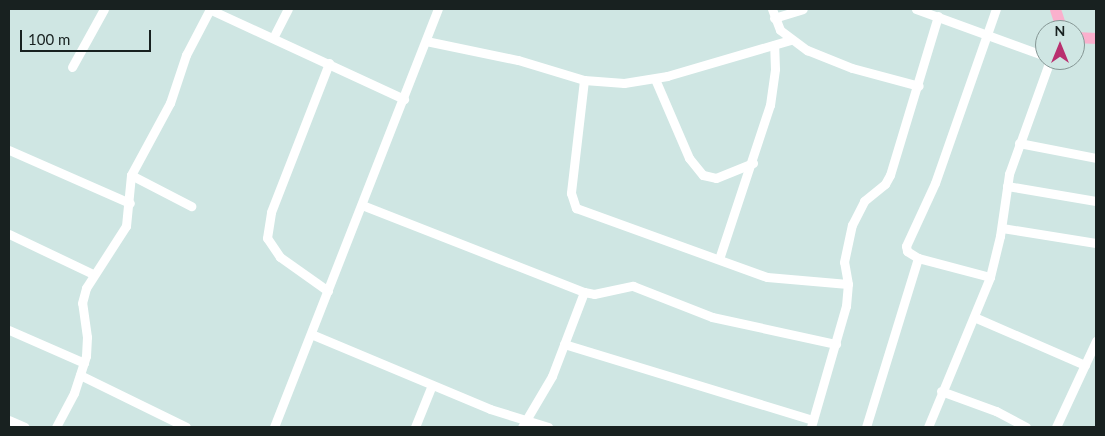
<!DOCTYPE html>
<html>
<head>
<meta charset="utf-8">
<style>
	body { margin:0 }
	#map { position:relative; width:1105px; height:436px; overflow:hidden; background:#cfe6e3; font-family:Lato,sans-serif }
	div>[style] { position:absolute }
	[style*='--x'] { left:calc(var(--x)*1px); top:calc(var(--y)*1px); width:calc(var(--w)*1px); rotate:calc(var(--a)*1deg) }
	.minor>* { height:9px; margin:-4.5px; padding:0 4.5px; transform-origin:4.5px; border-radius:4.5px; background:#fff }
	.major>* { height:11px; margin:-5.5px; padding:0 5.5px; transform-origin:5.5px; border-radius:5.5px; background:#fab0cd }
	span { translate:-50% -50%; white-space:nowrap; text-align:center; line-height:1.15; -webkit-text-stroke:4.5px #cfe6e3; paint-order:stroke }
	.frame { position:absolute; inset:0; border:10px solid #182120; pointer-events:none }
	.north { position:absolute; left:1035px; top:20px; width:50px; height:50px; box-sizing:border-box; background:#cfe6e3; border:1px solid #869795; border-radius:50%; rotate:0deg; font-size:14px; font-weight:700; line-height:20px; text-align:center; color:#182120 }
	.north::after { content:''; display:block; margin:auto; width:18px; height:22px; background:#b9306f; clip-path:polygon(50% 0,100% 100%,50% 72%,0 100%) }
	.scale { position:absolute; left:20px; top:30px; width:131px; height:22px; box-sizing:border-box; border:2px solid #182120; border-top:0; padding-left:6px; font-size:15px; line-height:18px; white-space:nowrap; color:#182120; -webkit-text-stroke:4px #cfe6e3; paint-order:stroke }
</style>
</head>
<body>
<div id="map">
	<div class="minor">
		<i style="--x:209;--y:9;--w:215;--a:24.8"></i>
		<i style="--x:772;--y:9;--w:22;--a:69"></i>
		<i style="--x:780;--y:30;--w:34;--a:37"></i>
		<i style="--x:807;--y:50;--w:48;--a:21.8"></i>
		<i style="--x:852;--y:68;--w:69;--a:15"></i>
		<i style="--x:916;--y:9;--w:137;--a:20"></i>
		<i style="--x:774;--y:18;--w:30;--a:-17"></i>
		<i style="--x:273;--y:38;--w:33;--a:-63"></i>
		<i style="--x:426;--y:41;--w:94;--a:11.7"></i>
		<i style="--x:518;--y:60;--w:69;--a:16.9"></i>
		<i style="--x:584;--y:80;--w:40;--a:4.3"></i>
		<i style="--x:624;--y:83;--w:44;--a:-9.2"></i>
		<i style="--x:667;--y:76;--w:128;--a:-16.3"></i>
		<i style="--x:72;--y:67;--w:66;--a:-61.1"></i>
		<i style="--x:655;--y:79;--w:86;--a:66.7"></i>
		<i style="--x:689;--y:158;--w:22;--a:51"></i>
		<i style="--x:703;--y:175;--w:13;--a:13"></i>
		<i style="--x:716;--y:178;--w:40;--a:-22"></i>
		<i style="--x:584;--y:80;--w:114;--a:96.6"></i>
		<i style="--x:571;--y:193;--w:16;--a:72"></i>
		<i style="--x:576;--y:208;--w:203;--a:19.9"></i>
		<i style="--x:767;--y:277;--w:81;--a:4.9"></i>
		<i style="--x:1019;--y:143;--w:78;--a:11"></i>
		<i style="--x:9;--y:150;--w:132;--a:23.7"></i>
		<i style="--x:131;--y:175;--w:68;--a:27.3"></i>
		<i style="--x:1007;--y:186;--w:90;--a:9.6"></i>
		<i style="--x:362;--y:205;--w:238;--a:21.4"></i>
		<i style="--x:584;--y:292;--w:10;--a:11"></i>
		<i style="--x:594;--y:294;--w:40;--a:-12"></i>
		<i style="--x:633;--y:286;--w:85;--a:21.4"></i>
		<i style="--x:712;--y:317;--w:127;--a:12.3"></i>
		<i style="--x:1002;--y:228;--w:95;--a:9.1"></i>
		<i style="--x:9;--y:234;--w:93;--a:25.5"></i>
		<i style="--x:719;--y:259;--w:162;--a:-71.7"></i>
		<i style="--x:770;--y:105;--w:36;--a:-82"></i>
		<i style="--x:775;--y:69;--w:24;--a:-92"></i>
		<i style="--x:990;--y:277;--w:74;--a:-165.2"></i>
		<i style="--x:918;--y:258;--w:13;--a:-148"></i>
		<i style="--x:907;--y:251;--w:5;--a:-101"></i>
		<i style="--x:906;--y:246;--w:69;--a:-65.3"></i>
		<i style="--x:935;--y:183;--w:184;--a:-70.7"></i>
		<i style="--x:328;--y:291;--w:59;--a:-144.7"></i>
		<i style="--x:280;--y:257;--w:23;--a:-124"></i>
		<i style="--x:267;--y:238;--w:26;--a:-81"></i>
		<i style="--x:271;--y:212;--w:160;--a:-68.7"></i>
		<i style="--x:974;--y:317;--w:121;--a:23.4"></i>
		<i style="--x:9;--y:330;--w:82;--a:23.7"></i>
		<i style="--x:311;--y:334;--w:194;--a:22.7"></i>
		<i style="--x:490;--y:409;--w:61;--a:17.2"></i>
		<i style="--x:564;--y:344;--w:260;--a:17"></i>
		<i style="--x:80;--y:375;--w:118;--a:26.1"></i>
		<i style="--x:941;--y:391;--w:59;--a:20"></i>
		<i style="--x:996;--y:411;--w:34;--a:28"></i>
		<i style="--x:9;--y:420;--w:17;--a:24"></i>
		<i style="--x:56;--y:427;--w:38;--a:-62"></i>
		<i style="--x:74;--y:393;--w:39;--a:-72"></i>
		<i style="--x:86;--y:356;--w:19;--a:-87"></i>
		<i style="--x:87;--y:337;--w:34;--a:-98"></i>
		<i style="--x:82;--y:303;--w:16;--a:-75"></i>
		<i style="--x:86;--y:288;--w:74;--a:-57.2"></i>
		<i style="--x:126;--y:226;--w:51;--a:-84.4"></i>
		<i style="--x:131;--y:175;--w:82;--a:-61.6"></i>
		<i style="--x:170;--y:103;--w:51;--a:-71.6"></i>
		<i style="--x:186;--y:55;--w:52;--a:-62.4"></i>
		<i style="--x:274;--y:427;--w:449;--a:-68.6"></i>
		<i style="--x:415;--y:427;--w:45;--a:-68"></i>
		<i style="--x:522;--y:427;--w:59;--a:-59.5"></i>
		<i style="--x:552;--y:376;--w:90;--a:-69.1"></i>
		<i style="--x:811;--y:427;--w:126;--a:-73.9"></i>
		<i style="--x:846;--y:306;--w:22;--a:-85"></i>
		<i style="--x:848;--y:284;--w:22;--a:-100"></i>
		<i style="--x:844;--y:262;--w:38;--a:-78"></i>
		<i style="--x:852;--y:225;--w:27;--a:-63"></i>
		<i style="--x:864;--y:201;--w:27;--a:-39"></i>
		<i style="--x:885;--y:184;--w:10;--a:-61"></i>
		<i style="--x:890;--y:175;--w:166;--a:-73.2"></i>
		<i style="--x:866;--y:427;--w:177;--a:-72.9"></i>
		<i style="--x:928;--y:427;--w:162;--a:-67.5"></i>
		<i style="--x:990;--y:277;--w:42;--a:-76.3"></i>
		<i style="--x:1000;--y:236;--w:63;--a:-81.7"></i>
		<i style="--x:1009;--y:174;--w:121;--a:-70.2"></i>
		<i style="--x:1056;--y:427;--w:95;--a:-65.1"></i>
	</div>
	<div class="major">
		<i style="--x:1055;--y:9;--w:22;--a:72"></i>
		<i style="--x:1075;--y:37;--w:21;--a:3"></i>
	</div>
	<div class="frame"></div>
	<div class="north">N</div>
	<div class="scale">100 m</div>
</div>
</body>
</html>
